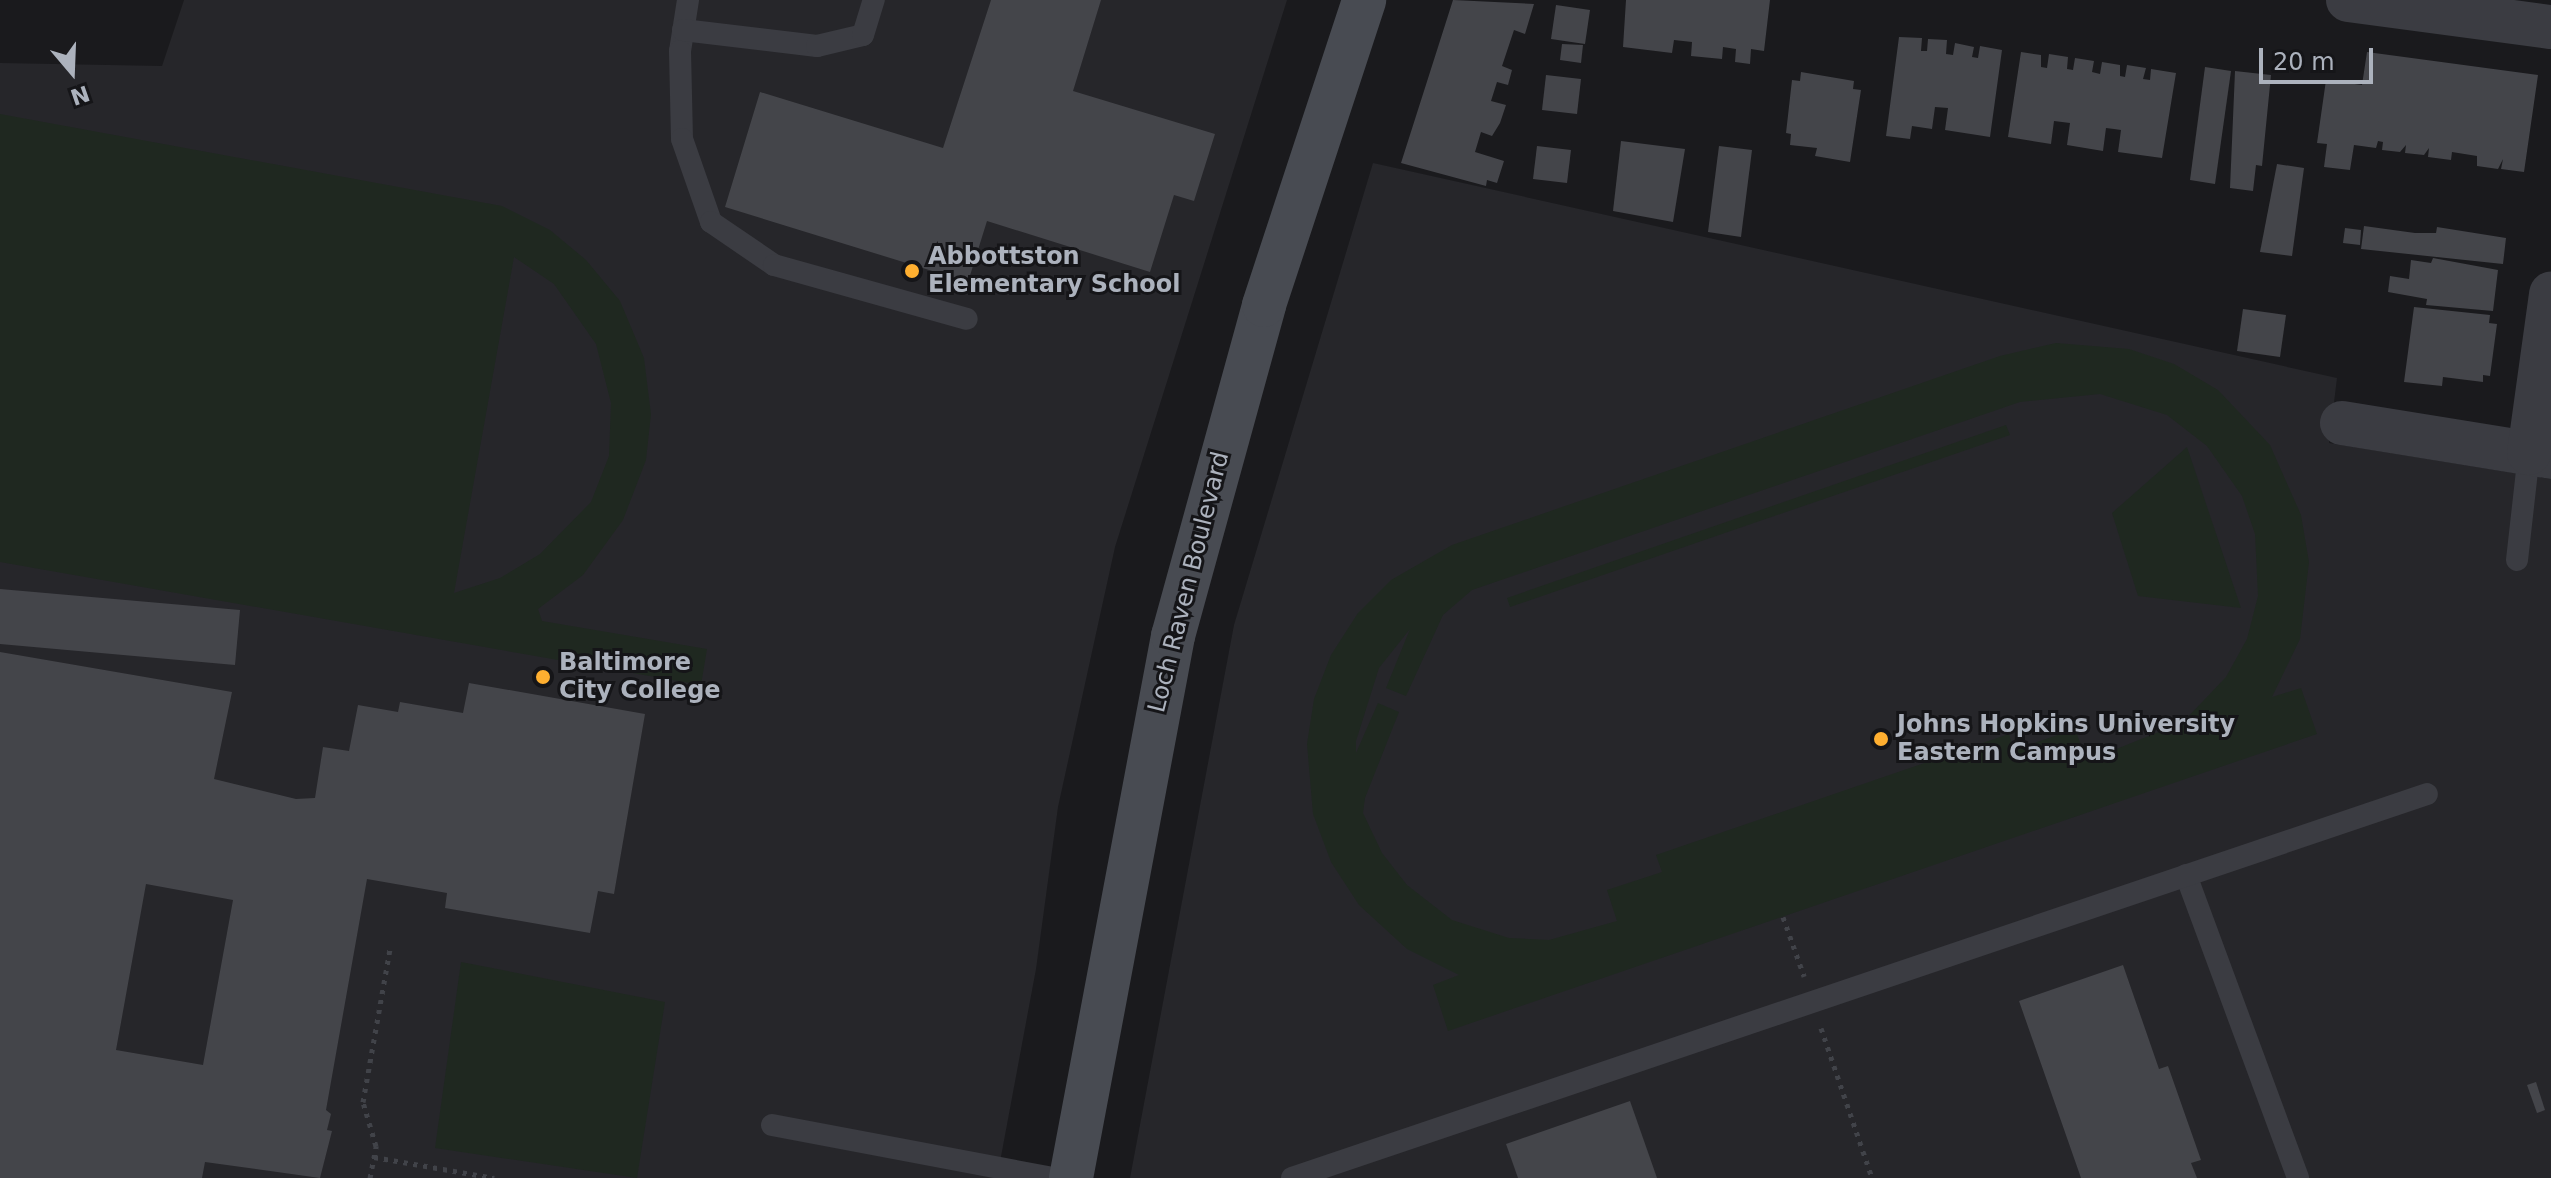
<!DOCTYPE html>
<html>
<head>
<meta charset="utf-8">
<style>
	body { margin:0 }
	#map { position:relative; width:2551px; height:1178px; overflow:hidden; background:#1a1a1d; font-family:"DejaVu Sans",sans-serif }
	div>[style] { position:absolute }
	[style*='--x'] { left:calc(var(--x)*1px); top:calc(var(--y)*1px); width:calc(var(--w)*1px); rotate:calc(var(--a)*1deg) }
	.built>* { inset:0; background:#26262a }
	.green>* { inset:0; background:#1f2820 }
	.building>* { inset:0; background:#44454a }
	.path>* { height:5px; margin-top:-2.5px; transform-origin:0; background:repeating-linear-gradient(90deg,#414349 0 4px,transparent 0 10px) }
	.lane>* { height:22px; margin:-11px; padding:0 11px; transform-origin:11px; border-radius:11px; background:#3b3c42 }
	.street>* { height:44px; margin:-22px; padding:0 22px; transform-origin:22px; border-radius:22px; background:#3b3c42 }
	.secondary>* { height:44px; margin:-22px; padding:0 22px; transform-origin:22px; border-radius:22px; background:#484b52 }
	.dots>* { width:22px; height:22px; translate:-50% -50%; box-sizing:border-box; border:4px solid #151518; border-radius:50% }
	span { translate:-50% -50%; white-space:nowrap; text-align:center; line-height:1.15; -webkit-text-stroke:6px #151518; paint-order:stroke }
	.poi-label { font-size:24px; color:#acb2bd; font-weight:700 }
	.left { translate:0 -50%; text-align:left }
	.street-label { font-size:24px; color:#acb2bd }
	.north { position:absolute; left:32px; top:32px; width:80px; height:80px; -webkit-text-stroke:6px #151518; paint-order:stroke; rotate:161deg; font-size:22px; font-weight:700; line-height:32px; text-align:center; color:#acb2bd }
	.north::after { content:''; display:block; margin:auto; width:28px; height:36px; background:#acb2bd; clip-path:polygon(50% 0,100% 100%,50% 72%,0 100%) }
	.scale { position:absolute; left:2259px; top:48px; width:114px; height:36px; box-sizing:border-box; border:4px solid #acb2bd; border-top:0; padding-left:10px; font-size:24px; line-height:28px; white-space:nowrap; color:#acb2bd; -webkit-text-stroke:6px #151518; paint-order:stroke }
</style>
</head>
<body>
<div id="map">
	<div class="built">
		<i style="clip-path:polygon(184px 0,1287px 0,1115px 547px,1058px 807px,1036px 969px,997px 1178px,0 1178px,0 63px,162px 66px)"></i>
		<i style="clip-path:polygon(1373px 163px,2337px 378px,2329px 443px,2551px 479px,2551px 1178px,1130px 1178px,1234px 625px)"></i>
	</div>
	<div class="green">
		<i style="clip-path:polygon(evenodd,0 114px,502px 206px,550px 230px,586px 260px,620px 301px,644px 358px,651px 414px,646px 460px,623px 520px,583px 575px,538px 609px,542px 621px,707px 649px,701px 685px,0 562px,0 114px,514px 257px,554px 284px,596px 344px,611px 403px,609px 456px,591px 502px,540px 554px,500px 578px,454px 593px,514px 257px)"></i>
		<i style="clip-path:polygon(evenodd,2056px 343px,2129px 349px,2174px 364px,2218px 390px,2270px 445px,2301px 515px,2309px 562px,2300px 639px,2272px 697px,2301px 688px,2317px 734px,1448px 1031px,1433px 985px,1459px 975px,1407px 949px,1359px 905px,1331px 862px,1313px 814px,1307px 744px,1314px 699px,1331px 655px,1358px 613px,1391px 580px,1452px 545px,2000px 356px,2056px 343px,2100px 394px,2167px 415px,2207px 446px,2242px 496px,2255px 534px,2258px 596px,2247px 639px,2226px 677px,2183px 722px,2087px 761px,2075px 729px,2014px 750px,2009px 734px,1656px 855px,1662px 872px,1607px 890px,1617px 921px,1549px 940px,1509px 938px,1452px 920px,1407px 885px,1382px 853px,1363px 813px,1365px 798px,1399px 712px,1378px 703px,1356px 753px,1356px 741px,1379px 668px,1410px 629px,1386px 688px,1406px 696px,1443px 615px,1472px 590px,2020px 402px,2100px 394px)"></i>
		<i style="clip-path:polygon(2006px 425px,2010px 435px,1510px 607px,1507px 598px)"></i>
		<i style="clip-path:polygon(2187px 447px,2241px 608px,2138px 596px,2112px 513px)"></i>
		<i style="clip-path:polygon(461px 962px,665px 1002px,637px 1178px,435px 1148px)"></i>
	</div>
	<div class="building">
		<i style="clip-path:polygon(991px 0,1101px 0,1073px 91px,1215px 134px,1194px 201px,1174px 195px,1150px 272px,987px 221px,968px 282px,725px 207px,760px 92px,943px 148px)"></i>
		<i style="clip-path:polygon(1453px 0,1534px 4px,1525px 34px,1514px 30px,1502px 66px,1512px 70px,1508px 85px,1497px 82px,1491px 101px,1506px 105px,1500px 123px,1492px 136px,1481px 132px,1475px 152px,1504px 161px,1497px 183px,1487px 180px,1486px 186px,1401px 163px)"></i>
		<i style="clip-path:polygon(1626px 0,1770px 0,1764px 51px,1751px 49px,1750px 64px,1735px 62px,1736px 49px,1723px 47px,1722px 59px,1691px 56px,1692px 42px,1674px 40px,1672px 53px,1623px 47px)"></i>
		<i style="clip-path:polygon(1556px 5px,1590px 10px,1585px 44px,1551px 39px)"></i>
		<i style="clip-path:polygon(1899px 37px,1922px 38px,1921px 51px,1927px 51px,1928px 39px,1947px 40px,1946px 54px,1953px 55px,1955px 43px,1974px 47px,1972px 57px,1978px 58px,1980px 46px,2002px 50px,1990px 137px,1945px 130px,1948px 108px,1935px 107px,1932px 129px,1912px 126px,1910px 139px,1886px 136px)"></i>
		<i style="clip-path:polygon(1562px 44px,1583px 45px,1581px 63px,1560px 60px)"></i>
		<i style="clip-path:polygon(2021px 52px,2041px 55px,2041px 67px,2047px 68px,2049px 54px,2068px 57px,2067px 69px,2073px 70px,2075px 58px,2094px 61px,2092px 72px,2100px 74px,2102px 62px,2120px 65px,2120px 76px,2125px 77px,2127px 65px,2146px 68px,2143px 79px,2150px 80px,2151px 69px,2176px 73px,2162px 158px,2118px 152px,2121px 130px,2114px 129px,2106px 128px,2103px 151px,2067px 145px,2070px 123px,2054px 121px,2051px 144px,2008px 137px)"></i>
		<i style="clip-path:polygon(2367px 52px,2538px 75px,2524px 172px,2501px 169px,2503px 159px,2498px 169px,2477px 166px,2477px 156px,2452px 152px,2451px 160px,2428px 157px,2429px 148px,2424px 155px,2405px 153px,2406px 145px,2400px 152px,2382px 150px,2383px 142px,2378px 141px,2376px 148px,2354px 145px,2350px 170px,2324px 167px,2327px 144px,2317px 143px,2326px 80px,2362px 85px)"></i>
		<i style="clip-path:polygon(2205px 67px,2231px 71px,2215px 184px,2190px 180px)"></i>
		<i style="clip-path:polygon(2235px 71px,2271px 75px,2262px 166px,2256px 165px,2253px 191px,2230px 188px)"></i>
		<i style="clip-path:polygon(1801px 72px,1854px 81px,1853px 89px,1861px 90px,1850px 162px,1815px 156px,1817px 148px,1790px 145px,1791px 134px,1786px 133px,1792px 80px,1800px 81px)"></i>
		<i style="clip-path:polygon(1546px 75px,1581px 79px,1577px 114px,1542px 110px)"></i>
		<i style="clip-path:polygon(1621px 141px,1685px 149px,1673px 222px,1613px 211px)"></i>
		<i style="clip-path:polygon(1537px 146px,1571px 150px,1567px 183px,1533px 179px)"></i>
		<i style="clip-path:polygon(1719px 146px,1752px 150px,1741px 237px,1708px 232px)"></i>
		<i style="clip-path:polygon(2277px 164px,2304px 168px,2292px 256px,2260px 252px)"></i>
		<i style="clip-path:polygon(2364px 226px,2415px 233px,2436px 233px,2437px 227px,2506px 238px,2503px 264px,2361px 249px)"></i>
		<i style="clip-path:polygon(2345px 228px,2361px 230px,2360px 245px,2343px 243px)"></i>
		<i style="clip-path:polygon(2433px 258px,2498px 270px,2493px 311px,2426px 305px,2427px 299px,2388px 292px,2390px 276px,2409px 279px,2411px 260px,2431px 263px)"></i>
		<i style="clip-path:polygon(2414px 307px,2490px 315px,2489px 323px,2497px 324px,2490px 376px,2483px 375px,2483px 382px,2443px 377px,2442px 386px,2404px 382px)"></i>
		<i style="clip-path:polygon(2243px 309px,2286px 315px,2280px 357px,2237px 351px)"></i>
		<i style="clip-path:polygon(0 589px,240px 610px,235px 665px,0 644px)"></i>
		<i style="clip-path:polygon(evenodd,0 652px,232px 692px,214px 779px,296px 799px,315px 798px,323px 747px,349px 751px,358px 705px,398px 712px,400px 702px,463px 713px,469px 683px,645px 714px,614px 894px,598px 891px,590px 933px,445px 908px,447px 893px,367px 879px,326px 1110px,331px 1114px,327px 1130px,332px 1131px,320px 1178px,205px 1162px,202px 1178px,0 1178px,0 652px,146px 884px,233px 900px,203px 1065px,116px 1050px,146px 884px)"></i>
		<i style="clip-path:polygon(2123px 965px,2159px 1069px,2168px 1066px,2201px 1160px,2191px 1163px,2197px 1178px,2081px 1178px,2019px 1001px)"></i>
		<i style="clip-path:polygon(2536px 1082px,2545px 1110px,2537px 1113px,2527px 1085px)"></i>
		<i style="clip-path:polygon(1630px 1101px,1657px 1178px,1518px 1178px,1506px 1144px)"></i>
	</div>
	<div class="path">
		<i style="--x:1783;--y:917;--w:63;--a:70.4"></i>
		<i style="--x:1821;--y:1028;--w:158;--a:71.2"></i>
		<i style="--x:374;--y:1157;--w:122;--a:9.9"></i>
		<i style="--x:370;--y:1178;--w:33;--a:-79"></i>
		<i style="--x:376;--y:1146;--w:46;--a:-106.5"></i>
		<i style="--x:363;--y:1102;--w:155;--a:-80"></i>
	</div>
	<div class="lane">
		<i style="--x:688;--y:0;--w:52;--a:98.9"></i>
		<i style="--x:680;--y:51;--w:88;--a:88.7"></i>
		<i style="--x:682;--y:139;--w:88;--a:70.7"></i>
		<i style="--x:711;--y:222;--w:76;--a:34.3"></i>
		<i style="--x:774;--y:265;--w:200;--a:15.6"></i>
		<i style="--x:683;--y:30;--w:135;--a:6.8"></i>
		<i style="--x:817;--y:46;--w:47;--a:-13.4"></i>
		<i style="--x:863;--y:35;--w:37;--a:-73"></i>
		<i style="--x:2517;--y:560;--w:108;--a:-83.6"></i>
		<i style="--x:2186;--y:875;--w:323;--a:69.7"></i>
		<i style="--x:772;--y:1125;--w:286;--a:10.7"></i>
		<i style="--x:1292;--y:1178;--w:1198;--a:-18.69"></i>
	</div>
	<div class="street">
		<i style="--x:2348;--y:0;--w:205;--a:7.6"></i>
		<i style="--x:2342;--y:423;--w:212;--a:9.2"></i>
		<i style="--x:2529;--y:453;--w:161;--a:-82.1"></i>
	</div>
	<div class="secondary">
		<i style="--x:1071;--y:1178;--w:552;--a:-79.34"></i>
		<i style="--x:1173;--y:636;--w:343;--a:-74.6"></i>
		<i style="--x:1264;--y:305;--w:321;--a:-71.8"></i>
	</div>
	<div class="dots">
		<i style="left:912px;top:271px;background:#ffaf30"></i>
		<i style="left:543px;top:677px;background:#ffaf30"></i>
		<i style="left:1881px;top:739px;background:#ffaf30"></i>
	</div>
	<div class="poi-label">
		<span class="left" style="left:928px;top:271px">Abbottston<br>Elementary School</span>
		<span class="left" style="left:559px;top:677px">Baltimore<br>City College</span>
		<span class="left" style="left:1897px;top:739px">Johns Hopkins University<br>Eastern Campus</span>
	</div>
	<div class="street-label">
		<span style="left:1189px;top:582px;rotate:-76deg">Loch Raven Boulevard</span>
	</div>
	<div class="north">N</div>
	<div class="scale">20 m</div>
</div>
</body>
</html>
